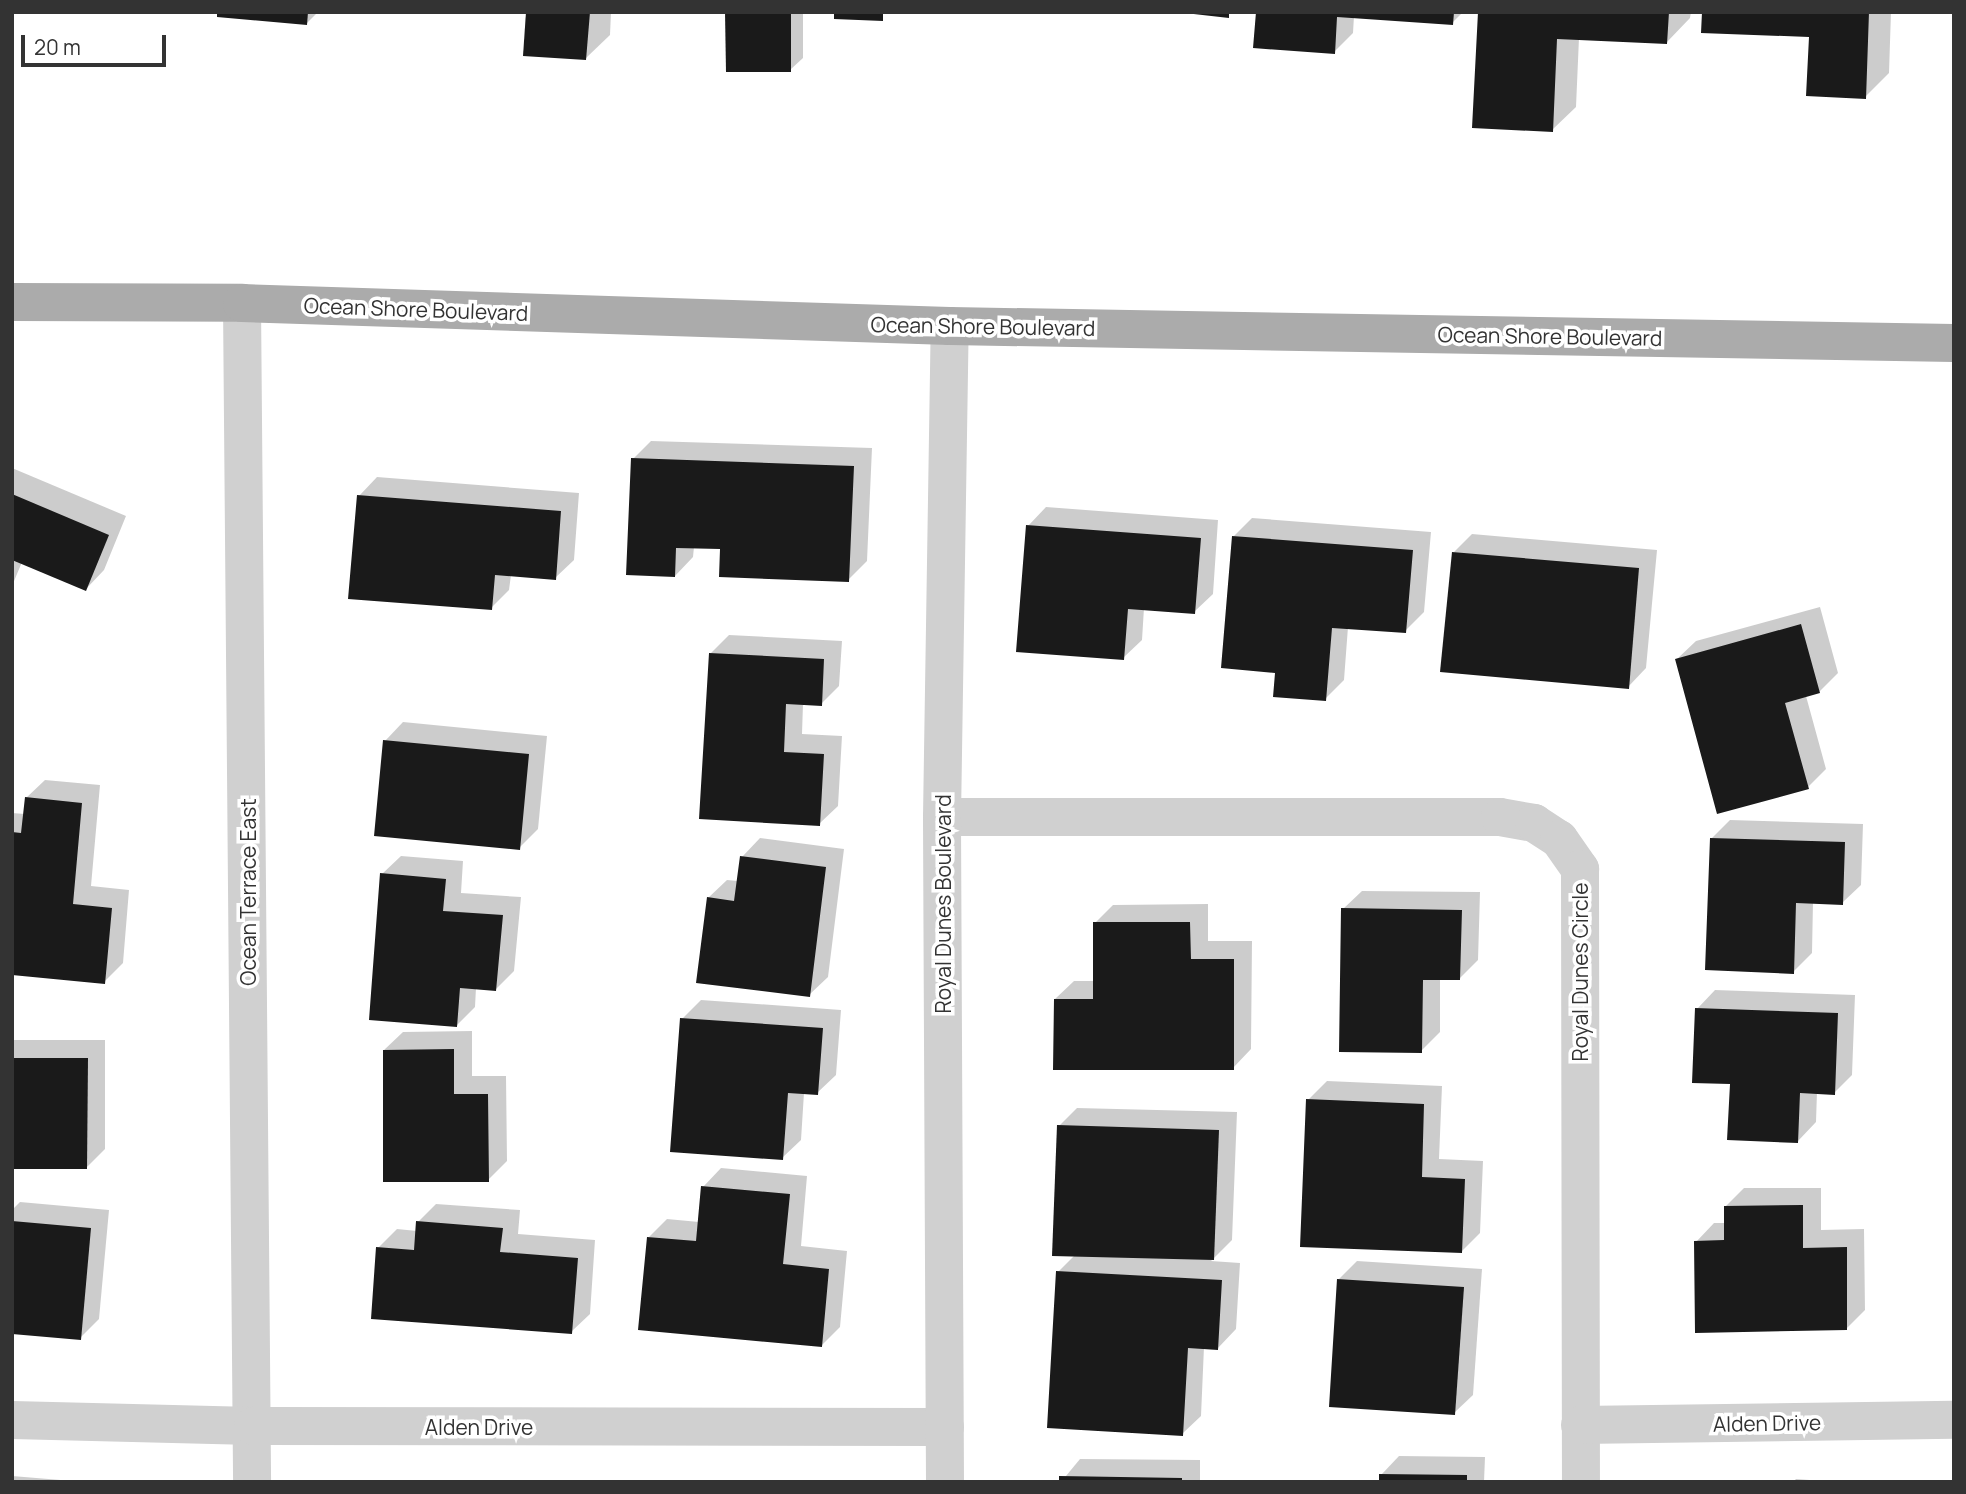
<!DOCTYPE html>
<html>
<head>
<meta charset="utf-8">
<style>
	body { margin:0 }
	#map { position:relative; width:1966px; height:1494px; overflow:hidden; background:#fff; font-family:Manrope,sans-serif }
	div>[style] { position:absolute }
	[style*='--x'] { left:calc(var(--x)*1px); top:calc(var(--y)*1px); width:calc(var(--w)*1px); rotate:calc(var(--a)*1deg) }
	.shadow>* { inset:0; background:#0003 }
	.building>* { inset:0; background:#1a1a1a }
	.street>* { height:38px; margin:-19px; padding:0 19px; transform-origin:19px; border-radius:19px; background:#d0d0d0 }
	.primary>* { height:38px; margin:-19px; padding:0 19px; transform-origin:19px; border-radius:19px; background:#ababab }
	span { translate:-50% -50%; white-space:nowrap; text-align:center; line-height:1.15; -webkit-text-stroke:7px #fff; paint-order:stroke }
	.street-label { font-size:21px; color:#333 }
	.frame { position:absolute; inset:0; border:14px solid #333; pointer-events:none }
	.scale { position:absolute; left:21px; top:35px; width:145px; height:32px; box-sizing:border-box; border:4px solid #333; border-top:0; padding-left:9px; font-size:21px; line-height:24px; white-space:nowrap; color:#333; -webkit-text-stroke:5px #fff; paint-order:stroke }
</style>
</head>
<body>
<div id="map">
	<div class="shadow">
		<i style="clip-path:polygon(219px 12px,318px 12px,307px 23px)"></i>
		<i style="clip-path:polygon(528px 12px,611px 12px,610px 35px,586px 58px)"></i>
		<i style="clip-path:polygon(727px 12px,803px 12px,803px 58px,790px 70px)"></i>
		<i style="clip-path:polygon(1258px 12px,1463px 12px,1452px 23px,1354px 16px,1353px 33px,1334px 52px)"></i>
		<i style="clip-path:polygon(1480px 12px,1691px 12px,1690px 18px,1667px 42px,1579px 38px,1576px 107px,1552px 130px)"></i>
		<i style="clip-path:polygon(1704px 12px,1891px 12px,1889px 73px,1865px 97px,1811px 35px)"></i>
		<i style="clip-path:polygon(651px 441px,872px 448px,867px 561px,848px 580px,721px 548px,694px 547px,693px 557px,675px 576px,633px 459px)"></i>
		<i style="clip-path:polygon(12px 468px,126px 516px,104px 570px,86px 589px,22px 562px,12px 586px)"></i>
		<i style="clip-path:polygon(377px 477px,579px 493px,574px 560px,555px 578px,511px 575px,509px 590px,491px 608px,359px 496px)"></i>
		<i style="clip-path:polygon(1046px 507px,1218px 520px,1213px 594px,1194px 612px,1144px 608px,1142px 640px,1123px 658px,1028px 526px)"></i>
		<i style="clip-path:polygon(1252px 518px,1431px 532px,1424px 612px,1405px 631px,1348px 627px,1344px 680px,1325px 699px,1277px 671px,1233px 537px)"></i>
		<i style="clip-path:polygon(1472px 534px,1657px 550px,1646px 668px,1628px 687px,1454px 552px)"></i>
		<i style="clip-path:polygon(1820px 607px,1838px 673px,1819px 692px,1806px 696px,1826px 769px,1808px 787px,1677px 659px,1696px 641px)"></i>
		<i style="clip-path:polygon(729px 635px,842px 641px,839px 686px,821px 704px,803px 704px,802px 734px,842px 736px,838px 806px,819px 824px,710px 654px)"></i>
		<i style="clip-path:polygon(403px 722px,547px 736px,538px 829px,519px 848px,385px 741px)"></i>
		<i style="clip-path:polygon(45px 780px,100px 785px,91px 886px,129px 890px,123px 963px,104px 982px,12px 974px,12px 813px,25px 814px,26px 798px)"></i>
		<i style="clip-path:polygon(1730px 820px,1863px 824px,1861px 885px,1842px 903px,1813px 902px,1812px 953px,1793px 972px,1711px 839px)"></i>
		<i style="clip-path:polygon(760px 838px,844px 849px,828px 977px,809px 995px,708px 898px,727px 880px,738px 881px,742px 857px)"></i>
		<i style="clip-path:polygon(401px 856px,463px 861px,461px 893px,521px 897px,514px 971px,496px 989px,476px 988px,475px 1007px,456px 1026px,382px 874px)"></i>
		<i style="clip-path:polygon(1362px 891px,1480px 892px,1478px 960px,1459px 979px,1440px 978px,1440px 1032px,1421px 1051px,1343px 909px)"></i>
		<i style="clip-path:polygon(1208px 904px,1208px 941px,1252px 941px,1251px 1049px,1233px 1068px,1055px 999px,1074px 981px,1095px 981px,1095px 923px,1113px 905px)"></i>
		<i style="clip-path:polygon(1715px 990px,1855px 995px,1852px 1075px,1834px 1093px,1817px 1092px,1816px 1122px,1798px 1141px,1731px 1083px,1697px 1009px)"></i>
		<i style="clip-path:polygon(701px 1000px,841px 1010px,836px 1075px,817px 1093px,804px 1093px,801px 1140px,782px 1158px,682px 1019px)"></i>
		<i style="clip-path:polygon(472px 1031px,472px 1076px,506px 1076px,507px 1161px,488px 1180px,384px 1050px,403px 1032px)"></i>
		<i style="clip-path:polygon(12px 1040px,105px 1040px,105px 1149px,87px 1167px,12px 1167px)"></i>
		<i style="clip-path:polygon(1327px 1081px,1442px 1086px,1439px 1159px,1483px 1161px,1480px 1233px,1462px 1251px,1308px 1100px)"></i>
		<i style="clip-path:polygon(1077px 1108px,1237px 1112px,1232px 1240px,1211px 1261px,1240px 1263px,1236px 1329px,1218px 1348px,1204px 1347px,1201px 1416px,1182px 1434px,1058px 1272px,1075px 1255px,1059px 1126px)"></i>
		<i style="clip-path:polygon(721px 1168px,807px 1176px,801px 1246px,847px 1251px,840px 1327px,822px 1345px,649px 1237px,667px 1219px,699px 1222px,703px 1187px)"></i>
		<i style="clip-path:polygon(1744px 1188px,1821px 1188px,1821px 1230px,1864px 1229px,1865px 1310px,1847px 1328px,1696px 1242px,1714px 1223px,1726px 1223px,1725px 1207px)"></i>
		<i style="clip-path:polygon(20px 1202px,109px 1210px,99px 1319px,80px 1338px,12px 1332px,12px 1210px)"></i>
		<i style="clip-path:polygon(436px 1204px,520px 1210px,518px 1234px,595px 1240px,590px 1314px,571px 1332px,378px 1248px,397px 1229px,417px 1231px,418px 1222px)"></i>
		<i style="clip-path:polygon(1357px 1261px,1482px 1269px,1473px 1395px,1454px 1413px,1339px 1279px)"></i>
		<i style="clip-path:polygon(1399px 1456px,1485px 1457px,1484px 1482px,1380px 1482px,1381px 1475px)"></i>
		<i style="clip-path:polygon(1080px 1459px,1200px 1460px,1200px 1482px,1061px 1482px)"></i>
		<i style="clip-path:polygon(12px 1476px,85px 1482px,12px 1482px)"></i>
		<i style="clip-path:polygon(1796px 1479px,1837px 1482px,1793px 1482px)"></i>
	</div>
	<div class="building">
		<i style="clip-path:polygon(217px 12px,308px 12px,307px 25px,217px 17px)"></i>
		<i style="clip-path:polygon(526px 12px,590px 12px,586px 60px,523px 56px)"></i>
		<i style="clip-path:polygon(725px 12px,791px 12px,791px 72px,726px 72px)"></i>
		<i style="clip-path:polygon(834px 12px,883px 12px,883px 21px,834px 19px)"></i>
		<i style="clip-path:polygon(1176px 12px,1229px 12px,1229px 18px)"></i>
		<i style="clip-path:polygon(1256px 12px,1454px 12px,1453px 25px,1337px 17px,1335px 54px,1253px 48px)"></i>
		<i style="clip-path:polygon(1478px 12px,1669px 12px,1667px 44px,1557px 39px,1553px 132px,1472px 128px)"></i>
		<i style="clip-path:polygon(1702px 12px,1869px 12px,1866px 99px,1806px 96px,1809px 37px,1701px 33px)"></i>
		<i style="clip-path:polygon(631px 458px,854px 466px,849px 582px,719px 577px,720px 549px,676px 548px,675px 577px,626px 575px)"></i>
		<i style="clip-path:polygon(12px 494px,109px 535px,86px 591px,12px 560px)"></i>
		<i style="clip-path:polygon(357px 495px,561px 511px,556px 580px,495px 575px,492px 610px,348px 599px)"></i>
		<i style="clip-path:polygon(1026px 525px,1201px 538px,1195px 614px,1128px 609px,1124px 660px,1016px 652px)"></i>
		<i style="clip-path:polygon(1232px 536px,1413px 550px,1406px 633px,1332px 628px,1326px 701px,1273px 697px,1275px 673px,1221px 668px)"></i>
		<i style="clip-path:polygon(1452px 552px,1639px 568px,1629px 689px,1440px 672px)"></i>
		<i style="clip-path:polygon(1801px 624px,1820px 693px,1785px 703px,1809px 789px,1717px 814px,1675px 659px)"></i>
		<i style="clip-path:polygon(709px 653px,824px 659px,822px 706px,786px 704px,784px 752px,824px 754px,820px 826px,699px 819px)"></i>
		<i style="clip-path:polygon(383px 740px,529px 754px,520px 850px,374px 836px)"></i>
		<i style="clip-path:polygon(25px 797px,82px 803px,73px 904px,112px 908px,105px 984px,12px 975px,12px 832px,21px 833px)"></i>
		<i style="clip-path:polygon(1710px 838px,1845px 842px,1843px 905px,1796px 903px,1794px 974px,1705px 970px)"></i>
		<i style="clip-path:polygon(740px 856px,826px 867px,810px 997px,696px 983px,707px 897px,734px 901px)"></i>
		<i style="clip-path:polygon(380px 873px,446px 879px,443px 911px,503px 915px,496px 991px,460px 988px,457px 1027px,369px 1020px)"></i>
		<i style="clip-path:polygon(1341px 908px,1462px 910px,1460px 980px,1423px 980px,1422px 1053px,1339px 1052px)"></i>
		<i style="clip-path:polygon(1093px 922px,1190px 922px,1191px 959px,1234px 959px,1234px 1070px,1053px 1070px,1054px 999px,1093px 999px)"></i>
		<i style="clip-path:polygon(1695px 1008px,1838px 1013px,1835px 1095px,1800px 1093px,1798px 1143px,1727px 1140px,1730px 1084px,1692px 1083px)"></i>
		<i style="clip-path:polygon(680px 1018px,823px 1028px,818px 1095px,788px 1093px,783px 1160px,670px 1152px)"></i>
		<i style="clip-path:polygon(454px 1049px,454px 1094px,488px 1094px,489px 1182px,383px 1182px,383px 1050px)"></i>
		<i style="clip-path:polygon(12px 1058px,88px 1058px,87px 1169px,12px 1169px)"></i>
		<i style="clip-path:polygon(1306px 1099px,1424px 1104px,1422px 1177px,1465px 1179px,1462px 1253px,1300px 1247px)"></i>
		<i style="clip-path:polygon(1057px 1125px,1219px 1130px,1214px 1260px,1052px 1256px)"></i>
		<i style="clip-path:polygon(701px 1186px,790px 1194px,783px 1264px,829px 1269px,822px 1347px,638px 1330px,647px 1237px,696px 1241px)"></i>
		<i style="clip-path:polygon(1803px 1205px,1803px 1248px,1847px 1247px,1847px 1330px,1695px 1333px,1694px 1241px,1724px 1240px,1724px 1206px)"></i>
		<i style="clip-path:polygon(12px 1221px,91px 1228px,81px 1340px,12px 1334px)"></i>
		<i style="clip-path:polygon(416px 1221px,503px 1228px,500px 1252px,578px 1258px,572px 1334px,371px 1319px,376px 1247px,414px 1250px)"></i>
		<i style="clip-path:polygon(1056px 1271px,1222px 1280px,1218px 1350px,1188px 1348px,1183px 1436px,1047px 1428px)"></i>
		<i style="clip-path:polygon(1337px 1279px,1464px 1287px,1455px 1415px,1329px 1407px)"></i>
		<i style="clip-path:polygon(1379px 1474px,1467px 1475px,1467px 1482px,1379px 1482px)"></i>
		<i style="clip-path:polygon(1059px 1476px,1182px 1478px,1182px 1482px,1059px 1482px)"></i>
	</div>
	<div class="street">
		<i style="--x:242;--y:303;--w:1179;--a:89.51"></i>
		<i style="--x:942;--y:817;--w:558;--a:0"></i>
		<i style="--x:1500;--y:817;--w:35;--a:10"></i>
		<i style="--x:1534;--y:823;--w:30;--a:33"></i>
		<i style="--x:1559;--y:839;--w:37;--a:55"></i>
		<i style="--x:1580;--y:869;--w:613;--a:89.91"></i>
		<i style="--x:12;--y:1420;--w:241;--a:1.4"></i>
		<i style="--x:253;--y:1426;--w:692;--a:0.08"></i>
		<i style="--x:1580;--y:1425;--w:374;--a:-0.8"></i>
		<i style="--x:945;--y:1482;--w:665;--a:-90.26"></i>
		<i style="--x:942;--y:817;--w:491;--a:-89.1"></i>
	</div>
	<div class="primary">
		<i style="--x:12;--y:302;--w:230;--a:0.2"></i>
		<i style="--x:242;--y:303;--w:708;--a:1.86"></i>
		<i style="--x:950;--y:326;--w:1004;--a:0.97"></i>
	</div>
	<div class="street-label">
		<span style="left:416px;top:309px;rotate:2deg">Ocean Shore Boulevard</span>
		<span style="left:983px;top:326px;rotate:1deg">Ocean Shore Boulevard</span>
		<span style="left:1550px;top:336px;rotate:1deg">Ocean Shore Boulevard</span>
		<span style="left:248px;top:892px;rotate:-90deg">Ocean Terrace East</span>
		<span style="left:943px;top:904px;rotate:-90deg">Royal Dunes Boulevard</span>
		<span style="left:1580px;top:972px;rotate:-90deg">Royal Dunes Circle</span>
		<span style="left:1767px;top:1423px;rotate:-1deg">Alden Drive</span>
		<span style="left:479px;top:1427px">Alden Drive</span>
	</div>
	<div class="frame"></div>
	<div class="scale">20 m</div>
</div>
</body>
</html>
